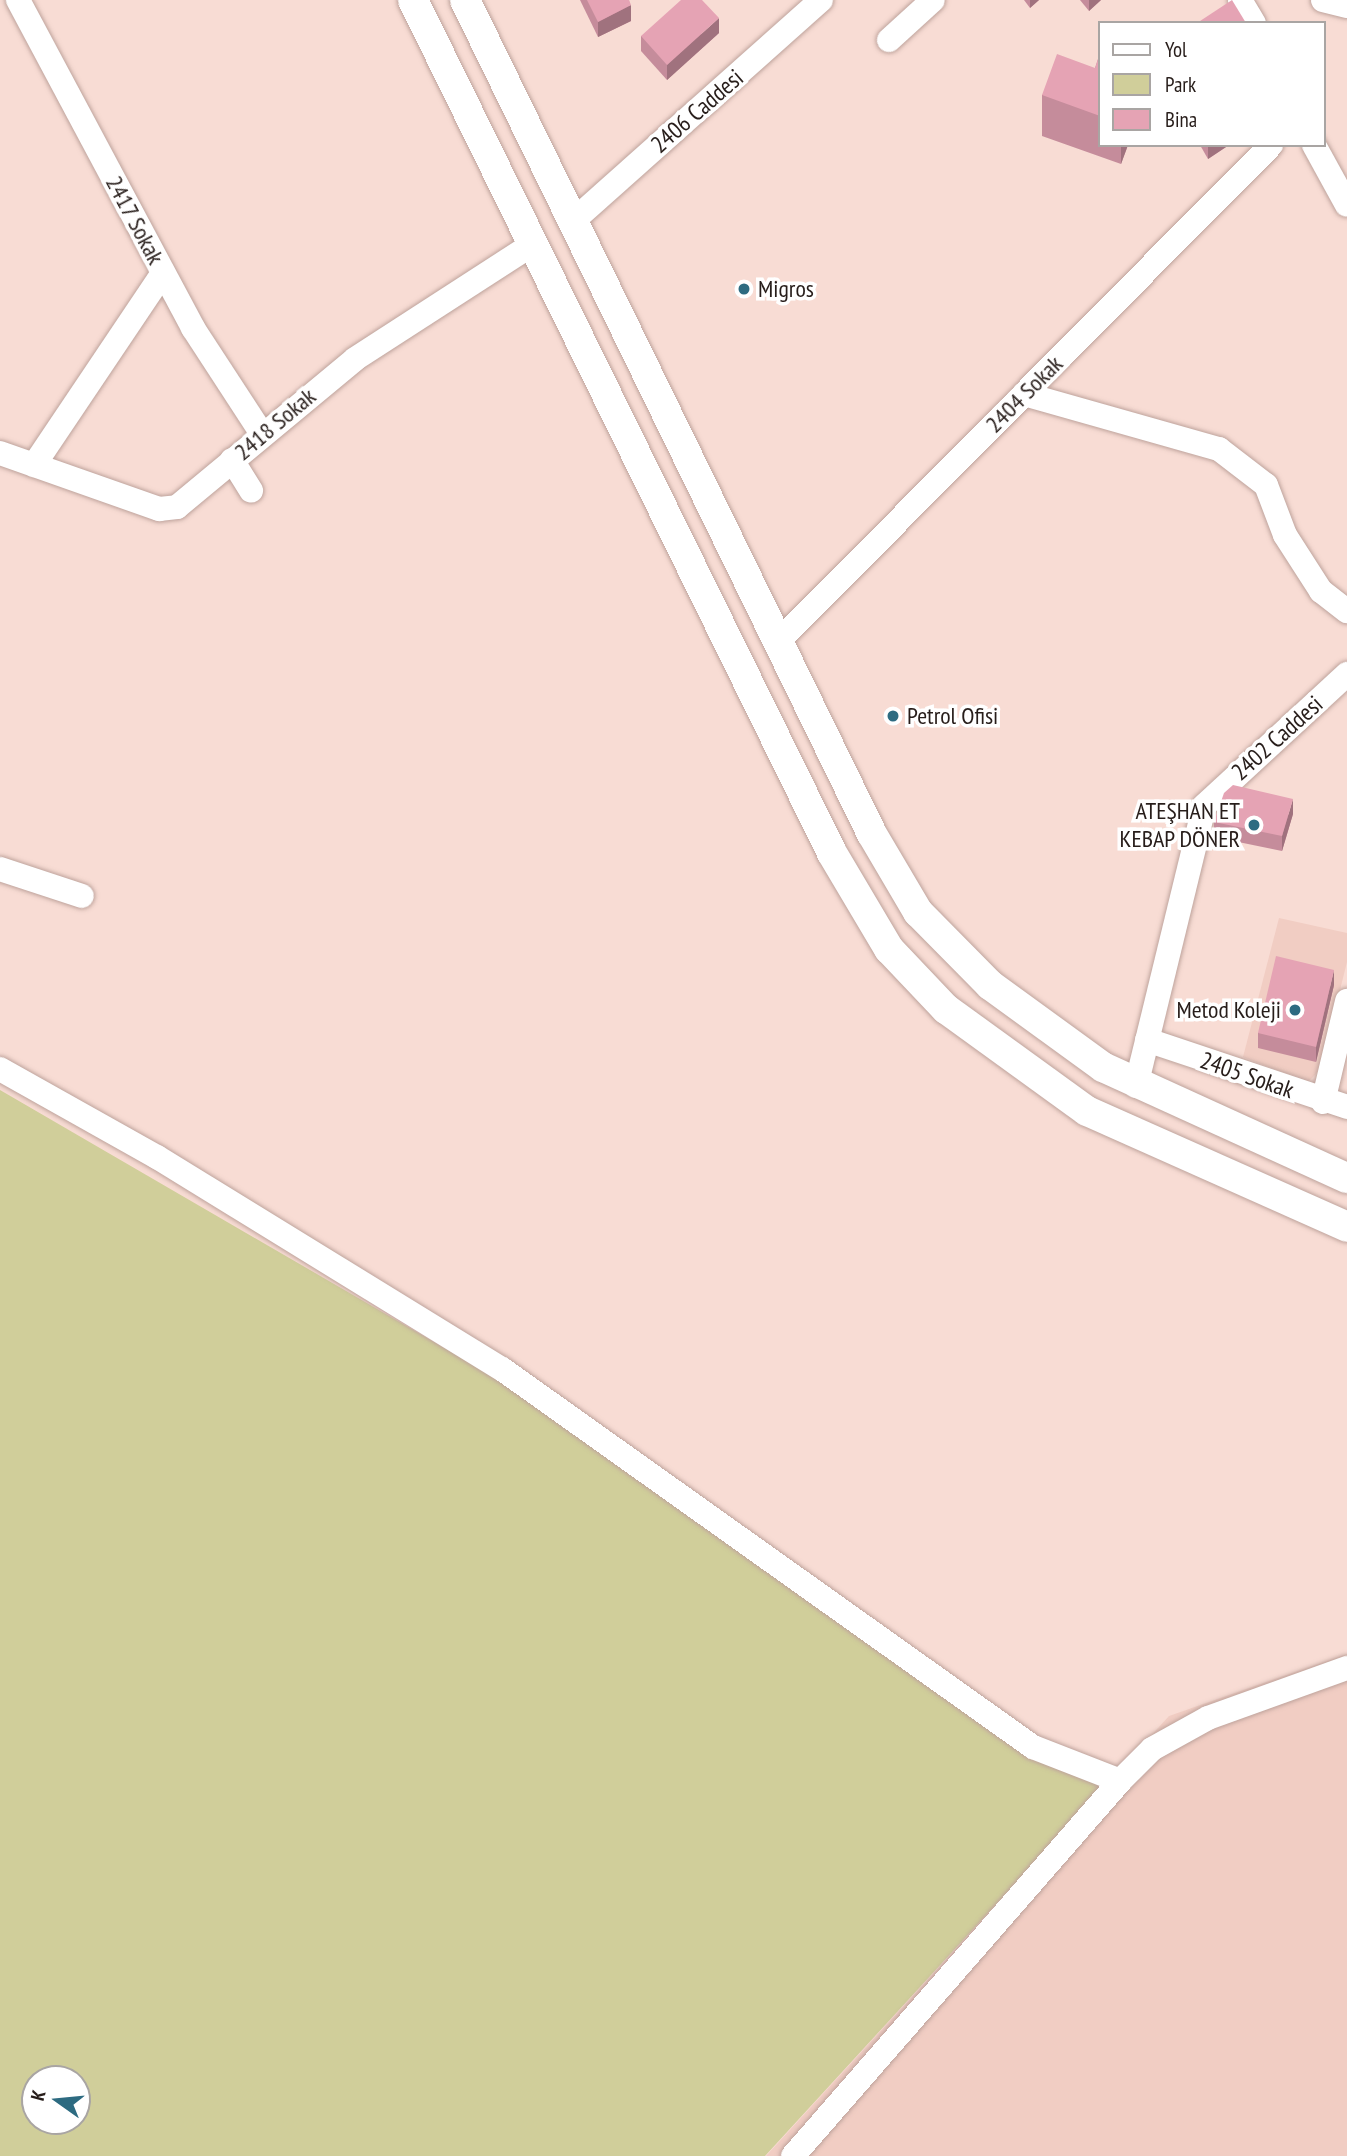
<!DOCTYPE html>
<html>
<head>
<meta charset="utf-8">
<style>
	body { margin:0 }
	#map { position:relative; width:1347px; height:2156px; overflow:hidden; background:#f8dcd4; font-family:"PT Sans Narrow",sans-serif }
	div>[style] { position:absolute }
	[style*='--x'] { left:calc(var(--x)*1px); top:calc(var(--y)*1px); width:calc(var(--w)*1px); rotate:calc(var(--a)*1deg) }
	.built>* { inset:0; background:#f1cdc3 }
	.green>* { inset:0; background:#d0ce9a }
	.roads { filter:drop-shadow(0 0 2px #bea39c) drop-shadow(0 0 2px #bea39c) }
	.minor>* { height:24px; margin:-12px; padding:0 12px; transform-origin:12px; border-radius:12px; background:#fff }
	.major>* { height:30px; margin:-15px; padding:0 15px; transform-origin:15px; border-radius:15px; background:#fff }
	.wall>* { inset:0; background:#c58c9b }
	.shaded-wall>* { inset:0; background:#a0727e }
	.building>* { inset:0; background:#e5a3b4 }
	.dots>* { width:19px; height:19px; translate:-50% -50%; box-sizing:border-box; border:4px solid #fff; border-radius:50% }
	span { translate:-50% -50%; white-space:nowrap; text-align:center; line-height:1.15; -webkit-text-stroke:7px #fff; paint-order:stroke }
	.street-label { font-size:24px; color:#271d1a }
	.poi-label { font-size:24px; color:#271d1a }
	.left { translate:0 -50%; text-align:left }
	.right { translate:-100% -50%; text-align:right }
	.legend { position:absolute; left:1098px; top:21px; width:228px; height:126px; box-sizing:border-box; background:#fff; border:2px solid #a9a5a3; margin:0; padding:9px 12px; list-style:none; font-size:21px; color:#271d1a }
	.legend li { display:flex; align-items:center; gap:14px; height:35px }
	.legend b { width:35px; border:2px solid #a9a5a3 }
	.north { position:absolute; left:21px; top:2065px; width:70px; height:70px; box-sizing:border-box; background:#fff; border:2px solid #a9a5a3; border-radius:50%; rotate:285deg; font-size:19px; font-weight:700; line-height:28px; text-align:center; color:#271d1a }
	.north::after { content:''; display:block; margin:auto; width:24px; height:32px; background:#2d6b81; clip-path:polygon(50% 0,100% 100%,50% 72%,0 100%) }
</style>
</head>
<body>
<div id="map">
	<div class="built">
		<i style="clip-path:polygon(1279px 918px,1347px 933px,1347px 962px,1320px 1070px,1308px 1082px,1243px 1057px)"></i>
		<i style="clip-path:polygon(1347px 1654px,1347px 2156px,766px 2156px,1169px 1716px)"></i>
	</div>
	<div class="green">
		<i style="clip-path:polygon(evenodd,0 1090px,496px 1378px,1018px 1750px,1109px 1781px,765px 2156px,0 2156px,0 1090px,35px 2079px,77px 2079px,77px 2121px,35px 2121px,35px 2079px)"></i>
	</div>
	<div class="roads">
		<div class="minor">
			<i style="--x:18;--y:0;--w:372;--a:61.9"></i>
			<i style="--x:193;--y:328;--w:126;--a:56.9"></i>
			<i style="--x:1240;--y:0;--w:27;--a:59"></i>
			<i style="--x:1323;--y:0;--w:25;--a:14"></i>
			<i style="--x:889;--y:40;--w:59;--a:-42.3"></i>
			<i style="--x:1314;--y:145;--w:68;--a:61.2"></i>
			<i style="--x:573;--y:221;--w:332;--a:-41.7"></i>
			<i style="--x:1024;--y:394;--w:203;--a:15.8"></i>
			<i style="--x:1219;--y:449;--w:59;--a:37.5"></i>
			<i style="--x:1266;--y:485;--w:53;--a:69.2"></i>
			<i style="--x:1285;--y:535;--w:67;--a:57.3"></i>
			<i style="--x:1321;--y:591;--w:33;--a:38"></i>
			<i style="--x:0;--y:453;--w:169;--a:19.4"></i>
			<i style="--x:159;--y:509;--w:18;--a:-6"></i>
			<i style="--x:177;--y:507;--w:231;--a:-39.7"></i>
			<i style="--x:355;--y:359;--w:212;--a:-32.9"></i>
			<i style="--x:232;--y:460;--w:36;--a:58"></i>
			<i style="--x:34;--y:465;--w:231;--a:-56.1"></i>
			<i style="--x:778;--y:642;--w:700;--a:-45.23"></i>
			<i style="--x:0;--y:869;--w:86;--a:18.2"></i>
			<i style="--x:1147;--y:1040;--w:211;--a:18.5"></i>
			<i style="--x:0;--y:1069;--w:180;--a:29.3"></i>
			<i style="--x:157;--y:1157;--w:405;--a:31.6"></i>
			<i style="--x:502;--y:1369;--w:652;--a:35.45"></i>
			<i style="--x:1033;--y:1747;--w:93;--a:21.3"></i>
			<i style="--x:1120;--y:1781;--w:45;--a:-45"></i>
			<i style="--x:1152;--y:1749;--w:64;--a:-29"></i>
			<i style="--x:1208;--y:1718;--w:148;--a:-19.8"></i>
			<i style="--x:1136;--y:1086;--w:288;--a:-76.3"></i>
			<i style="--x:1204;--y:806;--w:195;--a:-42.7"></i>
			<i style="--x:1323;--y:1102;--w:104;--a:-76.6"></i>
			<i style="--x:793;--y:2156;--w:498;--a:-48.9"></i>
		</div>
		<div class="major">
			<i style="--x:413;--y:0;--w:950;--a:63.84"></i>
			<i style="--x:832;--y:853;--w:112;--a:59.3"></i>
			<i style="--x:889;--y:949;--w:83;--a:46.5"></i>
			<i style="--x:946;--y:1009;--w:174;--a:35.9"></i>
			<i style="--x:1087;--y:1111;--w:285;--a:24"></i>
			<i style="--x:465;--y:0;--w:928;--a:63.99"></i>
			<i style="--x:872;--y:834;--w:91;--a:59.5"></i>
			<i style="--x:918;--y:912;--w:103;--a:45.4"></i>
			<i style="--x:990;--y:985;--w:140;--a:36"></i>
			<i style="--x:1103;--y:1067;--w:268;--a:24.5"></i>
		</div>
	</div>
	<div class="wall">
		<i style="clip-path:polygon(580px 0,629px 0,631px 21px,598px 37px)"></i>
		<i style="clip-path:polygon(1024px 0,1039px 0,1030px 8px)"></i>
		<i style="clip-path:polygon(1080px 0,1101px 0,1089px 11px)"></i>
		<i style="clip-path:polygon(719px 33px,667px 80px,641px 51px,641px 36px)"></i>
		<i style="clip-path:polygon(1100px 53px,1100px 145px,1128px 145px,1121px 164px,1042px 136px,1042px 95px,1095px 68px)"></i>
		<i style="clip-path:polygon(1200px 145px,1229px 145px,1208px 159px)"></i>
		<i style="clip-path:polygon(1293px 814px,1282px 851px,1214px 837px,1214px 822px)"></i>
		<i style="clip-path:polygon(1334px 985px,1316px 1062px,1258px 1048px,1258px 1033px)"></i>
	</div>
	<div class="shaded-wall">
		<i style="clip-path:polygon(1030px 0,1039px 0,1030px 8px)"></i>
		<i style="clip-path:polygon(1089px 0,1101px 0,1089px 11px)"></i>
		<i style="clip-path:polygon(631px 5px,631px 21px,598px 37px,598px 22px)"></i>
		<i style="clip-path:polygon(719px 18px,719px 33px,667px 80px,667px 65px)"></i>
		<i style="clip-path:polygon(1121px 145px,1128px 145px,1121px 164px)"></i>
		<i style="clip-path:polygon(1208px 145px,1229px 145px,1208px 159px)"></i>
		<i style="clip-path:polygon(1293px 799px,1293px 814px,1282px 851px,1282px 836px)"></i>
		<i style="clip-path:polygon(1334px 970px,1334px 985px,1316px 1062px,1316px 1047px)"></i>
	</div>
	<div class="building">
		<i style="clip-path:polygon(587px 0,629px 0,631px 5px,598px 22px)"></i>
		<i style="clip-path:polygon(681px 0,702px 0,719px 18px,667px 65px,641px 36px)"></i>
		<i style="clip-path:polygon(1232px 0,1246px 23px,1197px 23px)"></i>
		<i style="clip-path:polygon(1100px 53px,1100px 116px,1042px 95px,1057px 54px,1095px 68px)"></i>
		<i style="clip-path:polygon(1233px 785px,1293px 799px,1282px 836px,1214px 822px,1224px 793px)"></i>
		<i style="clip-path:polygon(1276px 956px,1334px 970px,1316px 1047px,1258px 1033px)"></i>
	</div>
	<div class="dots">
		<i style="left:744px;top:289px;background:#2d6b81"></i>
		<i style="left:893px;top:716px;background:#2d6b81"></i>
		<i style="left:1254px;top:825px;background:#2d6b81"></i>
		<i style="left:1295px;top:1010px;background:#2d6b81"></i>
	</div>
	<div class="street-label">
		<span style="left:697px;top:111px;rotate:-41deg">2406 Caddesi</span>
		<span style="left:135px;top:220px;rotate:62deg">2417 Sokak</span>
		<span style="left:1024px;top:394px;rotate:-45deg">2404 Sokak</span>
		<span style="left:275px;top:424px;rotate:-40deg">2418 Sokak</span>
		<span style="left:1277px;top:738px;rotate:-42deg">2402 Caddesi</span>
		<span style="left:1247px;top:1075px;rotate:19deg">2405 Sokak</span>
	</div>
	<div class="poi-label">
		<span class="left" style="left:758px;top:289px">Migros</span>
		<span class="left" style="left:907px;top:716px">Petrol Ofisi</span>
		<span class="right" style="left:1240px;top:825px">ATEŞHAN ET<br>KEBAP DÖNER</span>
		<span class="right" style="left:1281px;top:1010px">Metod Koleji</span>
	</div>
	<ul class="legend">
	<li><b style="height:9px;background:#fff"></b>Yol</li>
	<li><b style="height:19px;background:#d0ce9a"></b>Park</li>
	<li><b style="height:19px;background:#e5a3b4"></b>Bina</li>
	</ul>
	<div class="north">K</div>
</div>
</body>
</html>
